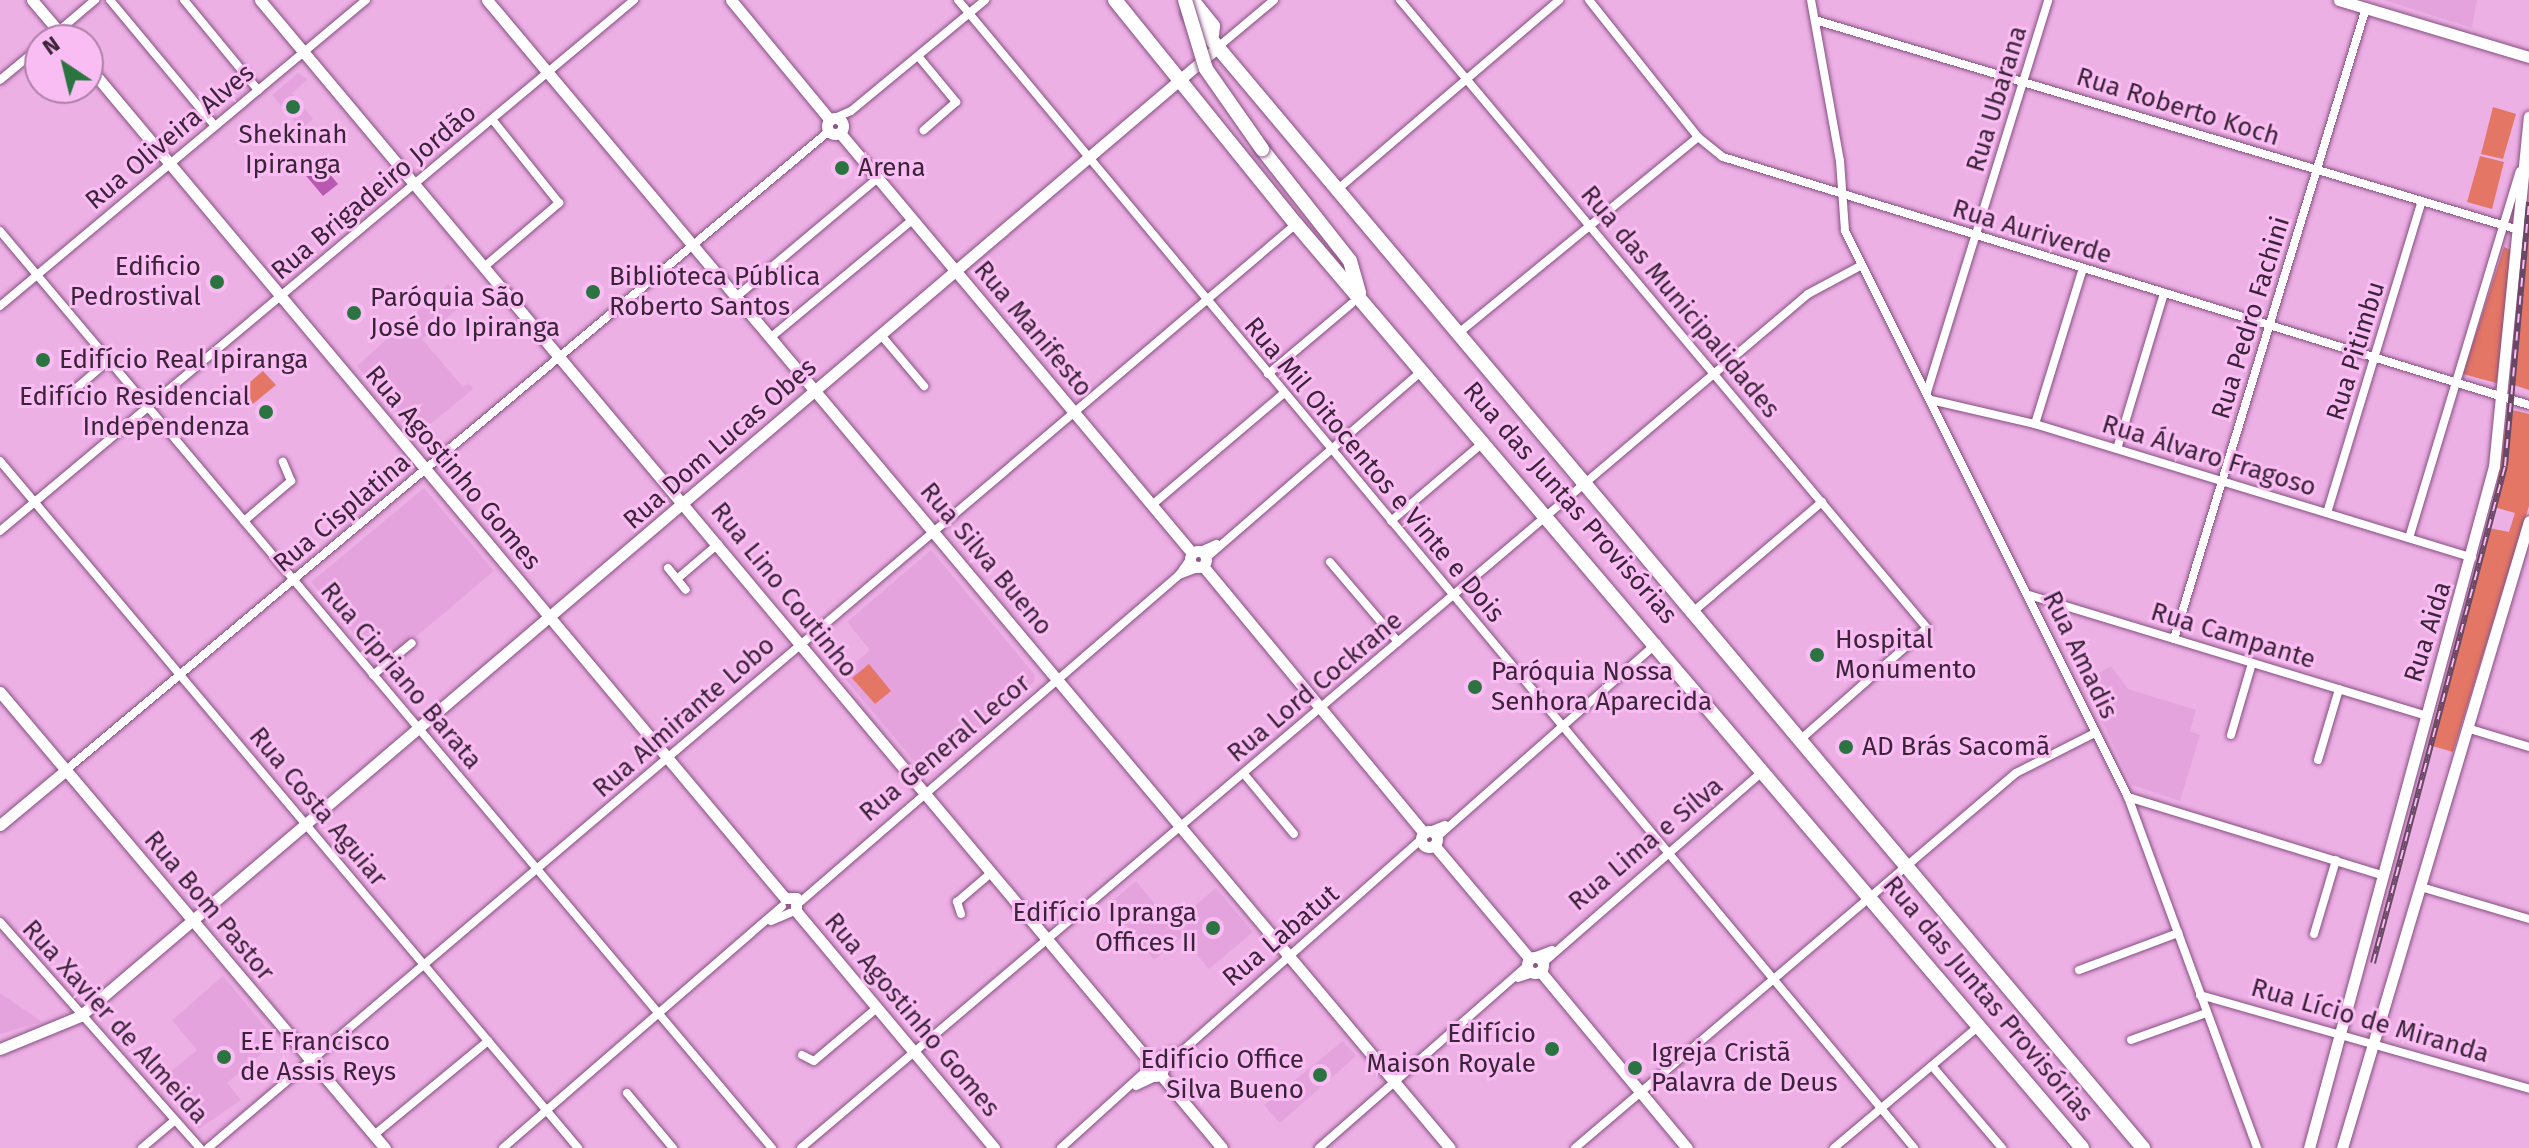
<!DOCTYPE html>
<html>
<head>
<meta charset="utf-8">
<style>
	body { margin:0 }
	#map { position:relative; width:2529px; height:1148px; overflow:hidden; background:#edb0e5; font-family:"Fira Sans",sans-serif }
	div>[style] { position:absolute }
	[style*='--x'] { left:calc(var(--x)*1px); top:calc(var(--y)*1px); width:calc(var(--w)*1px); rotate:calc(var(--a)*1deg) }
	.built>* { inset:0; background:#e5a3de }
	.green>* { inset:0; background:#e37665 }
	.water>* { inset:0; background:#b858b0 }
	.roads { filter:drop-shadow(0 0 2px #864f80) drop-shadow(0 0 2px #864f80) }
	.street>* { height:8px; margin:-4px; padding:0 4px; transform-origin:4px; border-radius:4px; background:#fff }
	.secondary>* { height:11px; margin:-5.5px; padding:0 5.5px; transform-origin:5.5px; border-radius:5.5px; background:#fff }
	.secondary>.ring { margin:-5.5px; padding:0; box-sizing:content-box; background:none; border:11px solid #fff; border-radius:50% }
	.highway>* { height:14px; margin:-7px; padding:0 7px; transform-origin:7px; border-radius:7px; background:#fff }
	.rail>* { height:6px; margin-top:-3px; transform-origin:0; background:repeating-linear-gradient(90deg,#fabdf3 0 9px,#694865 0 18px); box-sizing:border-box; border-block:2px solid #694865 }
	.bridges { filter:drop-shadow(0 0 2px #864f80) drop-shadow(0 0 2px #864f80) }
	.highway-bridge>* { height:14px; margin:-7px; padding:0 7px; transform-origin:7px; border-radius:7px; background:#fff }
	.dots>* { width:22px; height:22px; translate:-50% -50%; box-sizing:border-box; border:4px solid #fabdf3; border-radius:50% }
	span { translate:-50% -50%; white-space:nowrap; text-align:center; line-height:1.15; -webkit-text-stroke:6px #fabdf3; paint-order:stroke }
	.street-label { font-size:26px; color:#3b2439 }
	.poi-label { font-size:26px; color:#3b2439 }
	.left { translate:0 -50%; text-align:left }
	.right { translate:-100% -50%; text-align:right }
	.north { position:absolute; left:24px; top:24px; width:80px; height:80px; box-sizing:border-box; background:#fabdf3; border:2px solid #ae80a9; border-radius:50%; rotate:325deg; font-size:22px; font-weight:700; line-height:32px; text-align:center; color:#3b2439 }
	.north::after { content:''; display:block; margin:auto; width:28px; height:36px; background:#2b7441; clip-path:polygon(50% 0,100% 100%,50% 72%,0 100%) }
</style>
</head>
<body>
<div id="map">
	<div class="built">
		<i style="clip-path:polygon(2384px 0,2477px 0,2472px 28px)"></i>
		<i style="clip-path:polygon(298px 73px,308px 79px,292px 93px,313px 119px,301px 129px,272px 95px)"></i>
		<i style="clip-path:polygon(448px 284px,463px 304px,422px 339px,463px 387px,469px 383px,473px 389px,416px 436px,357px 366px)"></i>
		<i style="clip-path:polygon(424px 488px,494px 571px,381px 666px,311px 582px)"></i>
		<i style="clip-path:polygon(931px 550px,1035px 675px,1034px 682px,926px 775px,842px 675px,870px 650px,847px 622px)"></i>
		<i style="clip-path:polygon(2111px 666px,2128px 689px,2196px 710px,2190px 731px,2200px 735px,2180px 801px,2132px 785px,2084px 682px)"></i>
		<i style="clip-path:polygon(1136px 881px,1172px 925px,1216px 888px,1253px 932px,1209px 969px,1182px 937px,1154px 960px,1109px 904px)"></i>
		<i style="clip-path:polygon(223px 976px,277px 1041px,227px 1083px,241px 1100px,199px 1129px,158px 1082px,197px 1050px,172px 1020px)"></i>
		<i style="clip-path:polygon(0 993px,38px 1019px,41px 1022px,0 1034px)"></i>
		<i style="clip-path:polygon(1343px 1041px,1356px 1056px,1280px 1123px,1264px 1105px)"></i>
	</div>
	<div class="green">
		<i style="clip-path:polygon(2493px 107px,2516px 114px,2503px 159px,2481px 154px)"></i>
		<i style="clip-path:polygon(2480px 156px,2504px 162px,2492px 209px,2467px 202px)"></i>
		<i style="clip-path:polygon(2528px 240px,2529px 241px,2529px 390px,2514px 385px)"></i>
		<i style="clip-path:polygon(2504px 247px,2511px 250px,2500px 384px,2463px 374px)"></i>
		<i style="clip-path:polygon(263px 371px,276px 385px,249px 407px,237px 393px)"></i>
		<i style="clip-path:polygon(2508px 409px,2529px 414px,2529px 506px,2453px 752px,2429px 745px,2489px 528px,2509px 532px,2515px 513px,2494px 507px)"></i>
		<i style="clip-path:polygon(869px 664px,891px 691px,875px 704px,852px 678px)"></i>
	</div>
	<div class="water">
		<i style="clip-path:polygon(317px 159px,338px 184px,323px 196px,302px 171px)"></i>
	</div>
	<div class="roads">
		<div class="street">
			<i style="--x:110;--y:0;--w:164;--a:50.2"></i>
			<i style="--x:184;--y:0;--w:117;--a:50.6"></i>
			<i style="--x:958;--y:0;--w:1494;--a:50.21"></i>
			<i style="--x:1400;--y:0;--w:820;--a:50"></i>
			<i style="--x:1927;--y:628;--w:168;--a:138.6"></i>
			<i style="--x:1589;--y:0;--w:175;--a:51.5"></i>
			<i style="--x:1698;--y:137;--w:32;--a:39"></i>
			<i style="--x:1723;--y:157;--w:843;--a:17.1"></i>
			<i style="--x:1811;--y:0;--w:164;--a:79.8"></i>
			<i style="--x:1840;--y:161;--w:70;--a:85.9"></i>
			<i style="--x:1845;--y:231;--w:633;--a:63.43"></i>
			<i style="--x:2128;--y:797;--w:374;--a:69.8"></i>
			<i style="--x:1815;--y:20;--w:745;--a:16.61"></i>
			<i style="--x:48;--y:40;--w:62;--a:-40.4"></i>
			<i style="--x:1218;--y:47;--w:73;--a:-40"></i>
			<i style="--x:918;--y:56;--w:60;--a:50.4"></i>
			<i style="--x:956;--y:102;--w:43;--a:138.8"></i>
			<i style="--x:0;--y:80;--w:52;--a:-39.5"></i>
			<i style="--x:835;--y:118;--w:17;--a:-24"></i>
			<i style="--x:851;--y:111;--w:174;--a:-39.6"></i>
			<i style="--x:1338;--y:189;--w:291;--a:-40.5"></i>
			<i style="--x:0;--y:231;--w:1199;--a:49.91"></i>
			<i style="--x:484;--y:267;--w:99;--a:-40.5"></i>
			<i style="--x:559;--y:203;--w:107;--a:-128.6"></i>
			<i style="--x:736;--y:297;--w:185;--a:-40"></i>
			<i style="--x:0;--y:306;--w:477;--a:-39.9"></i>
			<i style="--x:1460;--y:332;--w:308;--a:-39.3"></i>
			<i style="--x:881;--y:335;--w:67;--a:49.9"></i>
			<i style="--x:770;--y:338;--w:185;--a:-39.7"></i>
			<i style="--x:1268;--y:374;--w:109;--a:-40.1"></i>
			<i style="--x:73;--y:391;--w:48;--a:-40.7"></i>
			<i style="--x:1927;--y:392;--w:410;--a:-72.8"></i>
			<i style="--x:1931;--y:400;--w:107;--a:13"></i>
			<i style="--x:2035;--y:424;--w:457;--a:17"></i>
			<i style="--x:2035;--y:424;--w:163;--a:-72.9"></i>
			<i style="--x:2117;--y:449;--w:163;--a:-73.2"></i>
			<i style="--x:0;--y:461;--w:898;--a:49.92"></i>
			<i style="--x:1152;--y:505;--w:173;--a:-40.3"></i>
			<i style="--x:2327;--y:513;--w:326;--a:-73.1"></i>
			<i style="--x:244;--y:521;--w:62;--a:-40.4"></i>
			<i style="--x:291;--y:481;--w:21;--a:-113"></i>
			<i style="--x:1391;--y:521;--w:123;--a:-40.4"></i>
			<i style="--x:0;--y:531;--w:827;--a:-39.95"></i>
			<i style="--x:2409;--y:538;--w:383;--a:-73.2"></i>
			<i style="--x:1201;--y:551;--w:17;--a:-25"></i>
			<i style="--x:1206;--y:558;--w:287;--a:-40.9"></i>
			<i style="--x:1330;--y:562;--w:105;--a:49.6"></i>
			<i style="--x:668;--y:568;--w:28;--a:51"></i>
			<i style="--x:1179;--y:575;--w:19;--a:-21"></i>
			<i style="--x:677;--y:579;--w:54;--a:-40.5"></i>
			<i style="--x:2029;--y:595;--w:414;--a:16.9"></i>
			<i style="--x:1695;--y:610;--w:167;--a:-40.4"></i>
			<i style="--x:2174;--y:639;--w:660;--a:-73.08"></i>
			<i style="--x:373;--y:675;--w:50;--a:-39.4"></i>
			<i style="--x:2467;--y:728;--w:65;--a:17"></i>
			<i style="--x:2231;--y:735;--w:75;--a:-73.7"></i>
			<i style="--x:2318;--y:760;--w:74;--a:-73.5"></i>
			<i style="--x:66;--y:770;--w:994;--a:-39.94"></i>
			<i style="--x:1244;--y:774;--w:78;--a:50.2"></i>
			<i style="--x:2128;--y:797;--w:265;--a:17.1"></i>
			<i style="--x:1430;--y:831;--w:16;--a:-22"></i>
			<i style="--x:1437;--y:837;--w:293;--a:-41.4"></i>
			<i style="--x:2421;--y:887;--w:113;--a:16.5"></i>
			<i style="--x:799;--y:903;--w:502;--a:-40.8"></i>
			<i style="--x:1179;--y:575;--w:19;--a:-55"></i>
			<i style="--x:961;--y:914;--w:13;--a:-108"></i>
			<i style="--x:957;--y:902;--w:45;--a:-40.5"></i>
			<i style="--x:771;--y:921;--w:21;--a:-23"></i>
			<i style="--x:0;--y:922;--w:302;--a:48.5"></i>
			<i style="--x:2314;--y:934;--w:77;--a:-73.4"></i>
			<i style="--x:1536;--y:956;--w:17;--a:-21"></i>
			<i style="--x:1543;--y:963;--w:293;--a:-41.1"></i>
			<i style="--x:2079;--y:970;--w:106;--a:-20.5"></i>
			<i style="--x:1518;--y:978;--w:16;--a:-18"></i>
			<i style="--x:2200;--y:995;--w:342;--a:15.9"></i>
			<i style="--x:2131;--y:1040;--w:80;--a:-19.8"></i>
			<i style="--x:802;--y:1055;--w:13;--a:27"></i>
			<i style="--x:814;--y:1061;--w:82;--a:-40.1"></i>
			<i style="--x:1156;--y:1060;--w:18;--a:-27"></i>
			<i style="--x:1932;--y:1066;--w:108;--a:49.5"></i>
			<i style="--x:1164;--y:1067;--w:343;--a:-41.5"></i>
			<i style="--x:1136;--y:1086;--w:21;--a:-25"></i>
			<i style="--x:627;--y:1093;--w:72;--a:50.1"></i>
			<i style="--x:374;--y:1135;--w:148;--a:-39.5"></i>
			<i style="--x:142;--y:1148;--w:42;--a:-40.2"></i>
			<i style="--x:208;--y:1148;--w:1427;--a:-40.34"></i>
			<i style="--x:503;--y:1148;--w:369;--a:-40.9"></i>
			<i style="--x:801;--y:1148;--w:1320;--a:-40.3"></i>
			<i style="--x:1808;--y:294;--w:61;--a:-28.2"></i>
			<i style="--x:1061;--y:1148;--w:116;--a:-42.2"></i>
			<i style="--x:1319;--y:1148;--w:276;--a:-41.2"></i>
			<i style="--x:1575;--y:1148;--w:579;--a:-40.38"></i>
			<i style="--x:2016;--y:773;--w:89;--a:-26.9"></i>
			<i style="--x:1834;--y:1148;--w:189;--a:-40.1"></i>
		</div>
		<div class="secondary">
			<i style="--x:32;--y:0;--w:52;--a:49.6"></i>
			<i style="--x:260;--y:0;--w:1386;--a:50.04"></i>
			<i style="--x:487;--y:0;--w:1498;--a:50.01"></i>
			<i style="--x:731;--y:0;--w:154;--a:50.5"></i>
			<i style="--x:2339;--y:0;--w:198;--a:16.7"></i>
			<i style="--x:88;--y:66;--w:1085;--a:50.05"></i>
			<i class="ring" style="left:827px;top:118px;width:5px;height:5px"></i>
			<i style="--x:840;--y:133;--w:548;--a:50.03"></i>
			<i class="ring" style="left:1190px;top:551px;width:5px;height:5px"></i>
			<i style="--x:1203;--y:566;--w:347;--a:50.4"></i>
			<i style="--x:0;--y:692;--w:597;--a:49.83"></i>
			<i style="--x:0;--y:825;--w:86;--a:-39.8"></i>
			<i class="ring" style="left:1421px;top:831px;width:5px;height:5px"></i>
			<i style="--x:1434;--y:845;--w:148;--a:49.9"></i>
			<i style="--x:785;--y:898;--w:11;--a:0"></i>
			<i style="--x:796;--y:898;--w:13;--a:90"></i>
			<i style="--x:796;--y:911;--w:309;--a:50.1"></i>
			<i class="ring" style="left:1527px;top:957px;width:5px;height:5px"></i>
			<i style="--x:1540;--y:971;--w:230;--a:50.3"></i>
			<i style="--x:0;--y:1049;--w:87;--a:-22.4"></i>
			<i style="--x:80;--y:1016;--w:1495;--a:-40.41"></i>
			<i class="ring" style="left:1147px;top:1060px;width:5px;height:5px"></i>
			<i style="--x:1161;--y:1075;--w:95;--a:50.1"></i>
			<i style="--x:2309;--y:1148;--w:707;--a:-74.82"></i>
			<i style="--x:2494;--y:466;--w:351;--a:-84.3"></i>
			<i style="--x:2342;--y:1148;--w:654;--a:-73.39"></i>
		</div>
		<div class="highway">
			<i style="--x:1115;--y:0;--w:288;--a:51.1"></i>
			<i style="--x:1296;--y:224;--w:1213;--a:49.61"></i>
			<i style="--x:1192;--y:0;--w:33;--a:51"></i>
			<i style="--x:1213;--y:26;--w:9;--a:96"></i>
			<i style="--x:1189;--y:13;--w:1483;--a:49.95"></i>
			<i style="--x:1262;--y:149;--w:142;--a:51.8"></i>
			<i style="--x:1350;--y:261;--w:33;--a:74"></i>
		</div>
	</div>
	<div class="rail">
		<i style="--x:2373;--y:963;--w:514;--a:-75.13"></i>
		<i style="--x:2505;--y:466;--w:265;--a:-84.8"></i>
	</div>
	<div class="bridges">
		<div class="highway-bridge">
			<i style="--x:1185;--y:0;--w:72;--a:73.1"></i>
			<i style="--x:1206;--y:69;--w:98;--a:55"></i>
		</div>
	</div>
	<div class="dots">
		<i style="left:293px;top:107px;background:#2b7441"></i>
		<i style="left:842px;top:168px;background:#2b7441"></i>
		<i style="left:217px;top:282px;background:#2b7441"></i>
		<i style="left:593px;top:292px;background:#2b7441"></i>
		<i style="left:354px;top:313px;background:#2b7441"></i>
		<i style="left:43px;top:360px;background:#2b7441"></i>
		<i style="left:266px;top:412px;background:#2b7441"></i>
		<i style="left:1817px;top:655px;background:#2b7441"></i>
		<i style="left:1475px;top:687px;background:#2b7441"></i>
		<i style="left:1846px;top:747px;background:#2b7441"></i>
		<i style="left:1213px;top:928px;background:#2b7441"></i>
		<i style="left:1552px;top:1049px;background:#2b7441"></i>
		<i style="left:224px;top:1057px;background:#2b7441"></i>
		<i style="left:1635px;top:1068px;background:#2b7441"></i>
		<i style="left:1320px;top:1075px;background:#2b7441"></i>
	</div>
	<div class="street-label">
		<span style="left:1997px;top:99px;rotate:-73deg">Rua Ubarana</span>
		<span style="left:2178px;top:107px;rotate:17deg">Rua Roberto Koch</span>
		<span style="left:170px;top:137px;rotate:-40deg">Rua Oliveira Alves</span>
		<span style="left:374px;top:192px;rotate:-40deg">Rua Brigadeiro Jordão</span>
		<span style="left:2032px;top:232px;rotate:17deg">Rua Auriverde</span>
		<span style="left:1680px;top:302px;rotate:50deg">Rua das Municipalidades</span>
		<span style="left:2251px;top:318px;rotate:-73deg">Rua Pedro Fachini</span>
		<span style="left:1033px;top:329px;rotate:50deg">Rua Manifesto</span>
		<span style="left:2356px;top:351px;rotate:-73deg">Rua Pitimbu</span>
		<span style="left:720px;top:444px;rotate:-41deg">Rua Dom Lucas Obes</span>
		<span style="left:2209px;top:456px;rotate:17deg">Rua Álvaro Fragoso</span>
		<span style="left:453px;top:468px;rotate:50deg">Rua Agostinho Gomes</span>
		<span style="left:1374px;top:470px;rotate:50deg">Rua Mil Oitocentos e Vinte e Dois</span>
		<span style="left:1570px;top:503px;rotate:49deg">Rua das Juntas Provisórias</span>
		<span style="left:342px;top:513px;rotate:-40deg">Rua Cisplatina</span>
		<span style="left:986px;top:559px;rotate:50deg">Rua Silva Bueno</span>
		<span style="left:784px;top:590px;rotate:51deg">Rua Lino Coutinho</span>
		<span style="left:2428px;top:632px;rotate:-73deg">Rua Aida</span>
		<span style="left:2233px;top:636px;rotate:17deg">Rua Campante</span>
		<span style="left:2080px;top:655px;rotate:64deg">Rua Amadis</span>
		<span style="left:401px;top:676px;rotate:50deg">Rua Cipriano Barata</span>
		<span style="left:1315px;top:687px;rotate:-40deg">Rua Lord Cockrane</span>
		<span style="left:684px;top:717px;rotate:-41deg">Rua Almirante Lobo</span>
		<span style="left:945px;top:748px;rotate:-40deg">Rua General Lecor</span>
		<span style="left:318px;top:807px;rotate:50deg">Rua Costa Aguiar</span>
		<span style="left:1646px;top:844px;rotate:-40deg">Rua Lima e Silva</span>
		<span style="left:209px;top:906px;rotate:50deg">Rua Bom Pastor</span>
		<span style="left:1281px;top:936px;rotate:-40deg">Rua Labatut</span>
		<span style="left:1988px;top:999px;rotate:50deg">Rua das Juntas Provisórias</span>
		<span style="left:912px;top:1015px;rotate:50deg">Rua Agostinho Gomes</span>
		<span style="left:2370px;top:1021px;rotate:16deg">Rua Lício de Miranda</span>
		<span style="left:115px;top:1022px;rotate:48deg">Rua Xavier de Almeida</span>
	</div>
	<div class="poi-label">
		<span style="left:293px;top:150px">Shekinah<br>Ipiranga</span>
		<span class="left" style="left:858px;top:168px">Arena</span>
		<span class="right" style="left:201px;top:282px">Edificio<br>Pedrostival</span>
		<span class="left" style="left:609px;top:292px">Biblioteca Pública<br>Roberto Santos</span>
		<span class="left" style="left:370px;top:313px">Paróquia São<br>José do Ipiranga</span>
		<span class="left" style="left:59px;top:360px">Edifício Real Ipiranga</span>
		<span class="right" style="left:250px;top:412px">Edifício Residencial<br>Independenza</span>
		<span class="left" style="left:1835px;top:655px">Hospital<br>Monumento</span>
		<span class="left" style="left:1491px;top:687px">Paróquia Nossa<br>Senhora Aparecida</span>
		<span class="left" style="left:1862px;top:747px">AD Brás Sacomã</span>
		<span class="right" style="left:1197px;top:928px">Edifício Ipranga<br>Offices II</span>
		<span class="right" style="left:1536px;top:1049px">Edifício<br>Maison Royale</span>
		<span class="left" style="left:240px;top:1057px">E.E Francisco<br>de Assis Reys</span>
		<span class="left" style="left:1651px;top:1068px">Igreja Cristã<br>Palavra de Deus</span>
		<span class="right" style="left:1304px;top:1075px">Edifício Office<br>Silva Bueno</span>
	</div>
	<div class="north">N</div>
</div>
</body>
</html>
